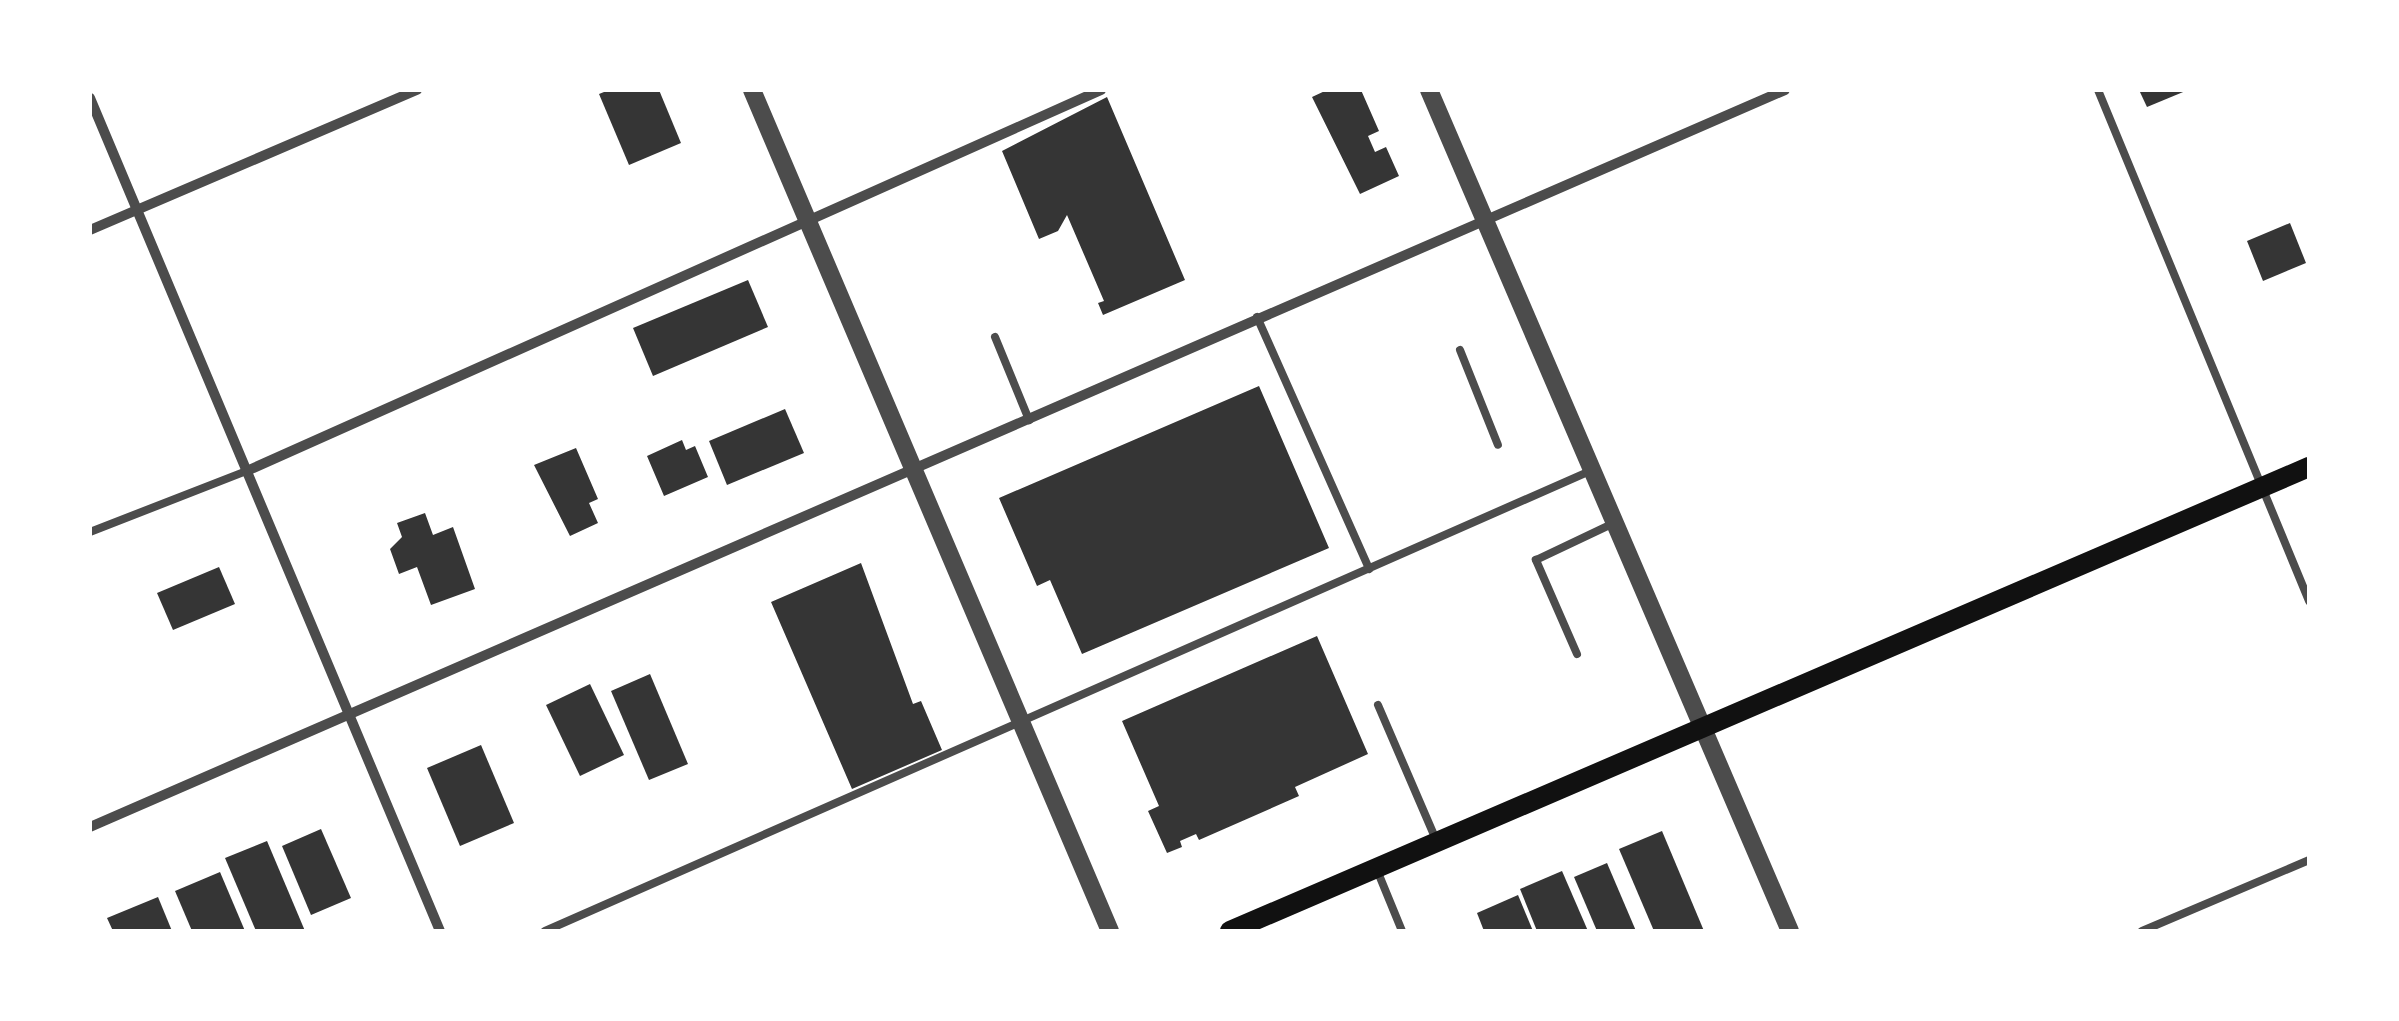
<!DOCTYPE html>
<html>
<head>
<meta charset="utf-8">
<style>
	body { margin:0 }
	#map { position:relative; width:2399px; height:1021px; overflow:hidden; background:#fff; font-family:"Noto Serif",serif }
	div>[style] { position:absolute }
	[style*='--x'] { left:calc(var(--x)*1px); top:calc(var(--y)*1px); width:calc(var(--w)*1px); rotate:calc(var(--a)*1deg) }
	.building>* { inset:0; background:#353535 }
	.service>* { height:8px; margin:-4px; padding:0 4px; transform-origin:4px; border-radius:4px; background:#4c4c4c }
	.minor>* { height:10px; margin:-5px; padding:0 5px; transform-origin:5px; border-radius:5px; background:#4c4c4c }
	.tertiary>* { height:18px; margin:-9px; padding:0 9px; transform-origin:9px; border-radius:9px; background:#4c4c4c }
	.secondary>* { height:20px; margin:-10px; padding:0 10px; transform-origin:10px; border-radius:10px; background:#111 }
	span { translate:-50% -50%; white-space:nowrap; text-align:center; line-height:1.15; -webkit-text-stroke:8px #fff; paint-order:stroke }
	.frame { position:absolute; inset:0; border:92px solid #fff; pointer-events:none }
</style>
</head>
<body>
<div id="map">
	<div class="building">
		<i style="clip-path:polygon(609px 90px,659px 90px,681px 143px,629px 165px,599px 94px)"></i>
		<i style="clip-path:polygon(1327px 90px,1361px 90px,1379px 131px,1368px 136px,1375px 152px,1386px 147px,1399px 176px,1360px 194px,1312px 97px)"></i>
		<i style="clip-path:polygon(2139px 90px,2188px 90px,2147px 107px)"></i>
		<i style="clip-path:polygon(1107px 97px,1185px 280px,1103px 315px,1098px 303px,1104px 301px,1067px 215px,1058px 231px,1039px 239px,1002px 151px)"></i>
		<i style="clip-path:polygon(2290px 223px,2306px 263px,2263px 281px,2247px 241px)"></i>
		<i style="clip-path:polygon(748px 280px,768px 327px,653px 376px,633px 328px)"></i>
		<i style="clip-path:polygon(1259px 386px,1329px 548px,1082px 654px,1050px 580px,1037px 586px,999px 498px)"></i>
		<i style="clip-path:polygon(785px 409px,804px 453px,727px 485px,709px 441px)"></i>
		<i style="clip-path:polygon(682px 440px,686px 450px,695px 446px,708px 477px,664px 496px,647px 456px)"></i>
		<i style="clip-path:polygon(576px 448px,598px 499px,589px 503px,598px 523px,570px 536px,534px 465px)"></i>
		<i style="clip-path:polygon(425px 513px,433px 535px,453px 527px,475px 589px,431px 605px,417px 567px,399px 574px,390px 549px,402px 537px,397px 523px)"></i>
		<i style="clip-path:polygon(861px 563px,913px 704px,921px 701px,942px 750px,852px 789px,771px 602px)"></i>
		<i style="clip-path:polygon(219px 567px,235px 604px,173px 630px,157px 593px)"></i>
		<i style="clip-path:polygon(1317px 636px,1368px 754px,1295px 787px,1299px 796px,1199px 840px,1196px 834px,1180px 841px,1182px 847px,1167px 853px,1148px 811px,1159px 806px,1122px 721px)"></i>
		<i style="clip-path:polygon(650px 674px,688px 764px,649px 780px,611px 691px)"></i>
		<i style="clip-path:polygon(590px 684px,624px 755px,580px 776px,546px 705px)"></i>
		<i style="clip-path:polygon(481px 745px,514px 823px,460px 846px,427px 768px)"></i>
		<i style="clip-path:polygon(321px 829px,351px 898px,311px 915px,282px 846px)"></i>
		<i style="clip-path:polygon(1662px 831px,1704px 931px,1654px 931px,1619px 849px)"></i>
		<i style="clip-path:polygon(267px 841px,305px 931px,256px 931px,225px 858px)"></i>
		<i style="clip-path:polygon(1607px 863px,1636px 931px,1597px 931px,1574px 877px)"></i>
		<i style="clip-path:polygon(1562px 871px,1588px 931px,1537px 931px,1520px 889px)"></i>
		<i style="clip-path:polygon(220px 872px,245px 931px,192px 931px,175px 891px)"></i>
		<i style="clip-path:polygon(1518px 895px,1533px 931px,1484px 931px,1477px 913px)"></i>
		<i style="clip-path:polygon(158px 897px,172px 931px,113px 931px,107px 918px)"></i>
	</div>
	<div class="service">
		<i style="--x:2098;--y:90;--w:553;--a:67.56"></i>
		<i style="--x:1257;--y:317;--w:276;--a:66"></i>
		<i style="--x:995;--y:337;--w:90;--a:67.7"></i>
		<i style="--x:1460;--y:350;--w:102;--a:68.2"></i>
		<i style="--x:90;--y:532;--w:171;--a:-21.3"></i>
		<i style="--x:1577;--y:654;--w:103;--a:-113.6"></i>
		<i style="--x:1536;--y:560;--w:86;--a:-25.4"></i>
		<i style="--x:1378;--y:705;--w:149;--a:66.7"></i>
		<i style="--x:1377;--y:870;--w:66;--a:67.7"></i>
		<i style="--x:545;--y:931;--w:1144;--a:-23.76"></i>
		<i style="--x:2142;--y:931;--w:181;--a:-23"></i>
	</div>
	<div class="minor">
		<i style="--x:90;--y:98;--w:904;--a:67.21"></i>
		<i style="--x:90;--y:230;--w:356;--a:-23.2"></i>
		<i style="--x:249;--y:470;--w:933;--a:-24.04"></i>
		<i style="--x:90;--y:827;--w:1848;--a:-23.5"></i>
	</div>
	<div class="tertiary">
		<i style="--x:752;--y:90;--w:914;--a:66.94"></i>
		<i style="--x:1429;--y:90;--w:915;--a:66.77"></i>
	</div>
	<div class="secondary">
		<i style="--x:1230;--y:931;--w:1175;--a:-23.27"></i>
	</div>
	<div class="frame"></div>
</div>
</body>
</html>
